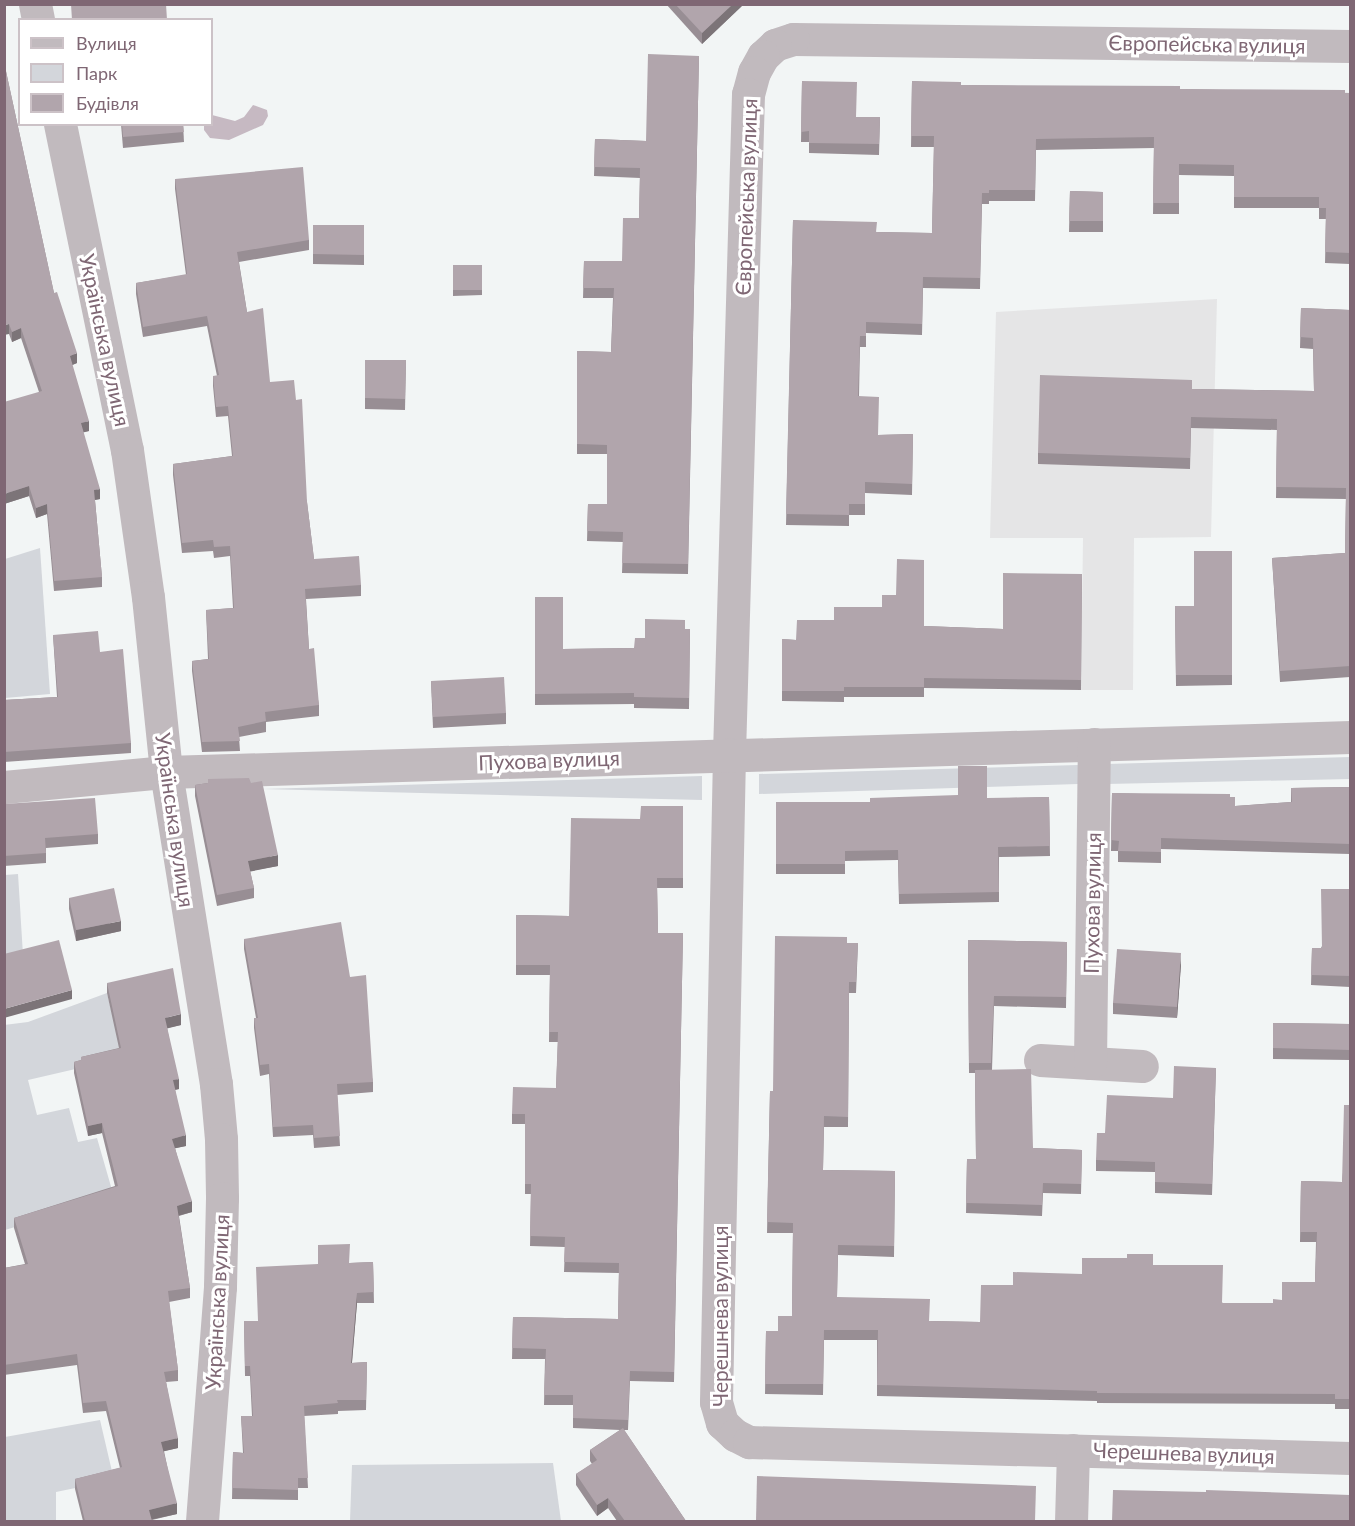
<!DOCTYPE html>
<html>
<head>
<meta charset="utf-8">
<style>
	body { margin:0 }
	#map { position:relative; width:1355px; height:1526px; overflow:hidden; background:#f2f5f5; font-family:Lato,sans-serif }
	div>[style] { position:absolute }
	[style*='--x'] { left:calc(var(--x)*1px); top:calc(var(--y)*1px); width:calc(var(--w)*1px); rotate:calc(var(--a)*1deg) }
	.built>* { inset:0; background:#e5e5e6 }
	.green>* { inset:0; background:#d3d6db }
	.water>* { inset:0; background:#c6b9c2 }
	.minor>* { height:33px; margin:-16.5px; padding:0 16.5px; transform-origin:16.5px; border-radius:16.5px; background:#c1babe }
	.wall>* { inset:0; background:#988e94 }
	.shaded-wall>* { inset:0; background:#7c7478 }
	.building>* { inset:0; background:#b1a5ac }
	span { translate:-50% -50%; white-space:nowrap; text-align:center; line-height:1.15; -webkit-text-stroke:6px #fff; paint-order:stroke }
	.street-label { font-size:21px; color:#7f6774 }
	.frame { position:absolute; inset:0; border:6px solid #7f6774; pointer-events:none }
	.legend { position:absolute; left:18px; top:18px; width:195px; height:108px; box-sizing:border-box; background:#fff; border:2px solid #ccc2c7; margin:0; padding:8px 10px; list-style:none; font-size:18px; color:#7f6774 }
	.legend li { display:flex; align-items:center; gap:12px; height:30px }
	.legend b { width:30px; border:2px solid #ccc2c7 }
</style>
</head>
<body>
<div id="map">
	<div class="built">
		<i style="clip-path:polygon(1217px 299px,1211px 537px,1134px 538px,1133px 690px,1081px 690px,1083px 538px,990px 538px,996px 312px)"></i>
	</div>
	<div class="green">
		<i style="clip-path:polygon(40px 548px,50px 694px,5px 698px,5px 559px)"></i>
		<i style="clip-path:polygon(1350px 757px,1350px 779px,1106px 784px,1107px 764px)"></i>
		<i style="clip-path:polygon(1078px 765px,1078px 784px,759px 794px,759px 774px)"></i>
		<i style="clip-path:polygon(702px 776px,702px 800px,262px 789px)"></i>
		<i style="clip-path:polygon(18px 874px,23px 955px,5px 960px,5px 875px)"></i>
		<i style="clip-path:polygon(107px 993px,123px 1058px,28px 1080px,37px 1115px,69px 1108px,78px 1142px,97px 1138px,114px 1197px,5px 1230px,4px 1025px,28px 1022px)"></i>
		<i style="clip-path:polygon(100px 1420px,114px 1480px,56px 1492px,56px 1521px,5px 1522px,5px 1437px)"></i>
		<i style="clip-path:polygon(553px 1463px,561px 1521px,350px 1521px,352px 1465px)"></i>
	</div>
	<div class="water">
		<i style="clip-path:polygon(253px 105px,267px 110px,268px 116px,263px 125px,229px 140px,210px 138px,204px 130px,204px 125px,212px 124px,212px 115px,235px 121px,244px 117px)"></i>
	</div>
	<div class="minor">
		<i style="--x:35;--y:4;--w:16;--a:79"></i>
		<i style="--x:1350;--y:46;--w:557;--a:-179.28"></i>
		<i style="--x:793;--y:39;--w:19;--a:162"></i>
		<i style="--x:775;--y:45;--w:16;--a:137"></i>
		<i style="--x:763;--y:56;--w:18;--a:119"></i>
		<i style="--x:754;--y:72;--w:23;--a:105"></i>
		<i style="--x:748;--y:94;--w:660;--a:91.65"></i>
		<i style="--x:729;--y:754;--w:648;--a:91.15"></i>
		<i style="--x:716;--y:1402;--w:22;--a:74"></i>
		<i style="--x:722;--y:1423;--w:18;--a:43"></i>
		<i style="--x:735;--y:1435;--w:16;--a:27"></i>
		<i style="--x:749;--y:1442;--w:601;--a:1.52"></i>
		<i style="--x:60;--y:124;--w:333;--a:78.4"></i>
		<i style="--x:127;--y:450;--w:148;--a:81.9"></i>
		<i style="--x:148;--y:597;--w:176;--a:84.1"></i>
		<i style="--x:166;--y:772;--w:316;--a:80.9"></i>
		<i style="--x:216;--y:1084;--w:55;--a:84.8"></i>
		<i style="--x:221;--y:1139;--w:59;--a:89"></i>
		<i style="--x:222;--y:1198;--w:89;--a:91.3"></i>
		<i style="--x:220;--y:1287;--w:236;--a:94.4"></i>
		<i style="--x:4;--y:787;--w:163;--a:-5.3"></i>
		<i style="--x:166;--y:772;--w:1185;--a:-1.69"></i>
		<i style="--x:1040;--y:1060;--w:102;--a:3.4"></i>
		<i style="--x:1090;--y:1063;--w:319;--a:-89.3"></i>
		<i style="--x:1071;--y:1522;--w:72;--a:-88.4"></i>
	</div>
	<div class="wall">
		<i style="clip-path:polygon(666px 4px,744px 4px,702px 44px)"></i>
		<i style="clip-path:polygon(1296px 4px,1350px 4px,1350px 5px,1296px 5px)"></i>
		<i style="clip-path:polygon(699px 56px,688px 574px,622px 573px,623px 542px,587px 541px,588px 504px,607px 504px,607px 454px,577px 454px,577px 351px,611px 352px,613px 298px,583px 298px,584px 261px,622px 261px,639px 218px,640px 178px,594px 176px,595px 139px,646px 141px)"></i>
		<i style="clip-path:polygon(4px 62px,54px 293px,77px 363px,72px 365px,89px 431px,83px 432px,100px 499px,95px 500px,102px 577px,102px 587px,54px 591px,47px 514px,36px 518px,29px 496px,4px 504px,39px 392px,21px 338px,12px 342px,9px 334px)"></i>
		<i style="clip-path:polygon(802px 81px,856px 117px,880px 117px,879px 155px,809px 153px,809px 142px,801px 142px)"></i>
		<i style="clip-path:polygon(912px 81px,961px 85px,1180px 89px,1350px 93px,1350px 264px,1325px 263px,1326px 219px,1319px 219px,1319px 208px,1234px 208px,1234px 176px,1179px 175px,1179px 214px,1153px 214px,1154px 148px,1036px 150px,1035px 201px,989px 201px,989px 204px,982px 204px,980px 289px,923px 288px,922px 335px,866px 333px,866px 347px,860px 347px,859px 396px,878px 435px,913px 434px,912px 495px,865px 493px,865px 515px,849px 515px,849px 526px,786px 525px,793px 220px,877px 232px,932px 233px,934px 147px,911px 147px)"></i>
		<i style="clip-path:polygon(121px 124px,183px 124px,184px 142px,123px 148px)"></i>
		<i style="clip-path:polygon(175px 179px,309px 240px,309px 250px,239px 262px,247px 312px,307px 502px,314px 559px,361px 585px,361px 596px,306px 599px,309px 649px,319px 705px,319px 716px,266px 722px,266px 732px,239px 737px,240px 751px,202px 752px,192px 671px,192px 661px,208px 659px,206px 610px,233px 608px,230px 556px,214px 558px,213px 551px,182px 553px,173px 475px,173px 464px,232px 456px,228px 416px,216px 417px,213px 386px,213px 376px,217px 376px,207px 326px,143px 337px,136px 294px,136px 283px,186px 275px,175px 189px)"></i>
		<i style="clip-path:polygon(1070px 191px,1103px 192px,1103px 232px,1069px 232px)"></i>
		<i style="clip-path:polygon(313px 225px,364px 225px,364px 265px,313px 264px)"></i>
		<i style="clip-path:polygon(453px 265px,482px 265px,482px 295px,453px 296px)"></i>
		<i style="clip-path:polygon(1301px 308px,1350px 310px,1350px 677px,1280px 682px,1272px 558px,1345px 553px,1346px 499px,1276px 498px,1277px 430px,1191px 428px,1190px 469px,1038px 464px,1038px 453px,1192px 389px,1314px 391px,1313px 349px,1300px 348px)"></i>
		<i style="clip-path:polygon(365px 360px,406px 360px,405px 410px,365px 409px)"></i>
		<i style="clip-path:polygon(1232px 551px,1232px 685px,1176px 686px,1175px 606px,1194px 606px)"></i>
		<i style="clip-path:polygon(1082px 574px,1081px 690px,924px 688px,924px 697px,844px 697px,844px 702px,782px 701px,782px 639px,796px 640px,924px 626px,1003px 629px)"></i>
		<i style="clip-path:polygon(535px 597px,563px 649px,634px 648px,645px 638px,685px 629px,690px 629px,689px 709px,634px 708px,634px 704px,535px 705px)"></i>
		<i style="clip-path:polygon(53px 635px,100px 652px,131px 743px,131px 753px,4px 762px,4px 700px,57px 697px)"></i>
		<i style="clip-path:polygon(431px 681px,506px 713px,506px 724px,433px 728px)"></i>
		<i style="clip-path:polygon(208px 779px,278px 866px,250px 871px,254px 888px,254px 898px,217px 906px,195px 796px,195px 785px,208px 783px)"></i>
		<i style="clip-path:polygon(1350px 787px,1350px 854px,1161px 849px,1161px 863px,1118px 862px,1118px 851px,1111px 851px,1112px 793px,1230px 797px,1235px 806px,1291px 802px,1291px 788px)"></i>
		<i style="clip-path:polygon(1049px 797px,1050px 856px,999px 857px,999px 902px,899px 904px,898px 860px,845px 861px,845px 874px,776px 874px,776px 802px,870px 802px)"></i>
		<i style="clip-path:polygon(4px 804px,98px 834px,98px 844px,46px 848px,46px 863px,4px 866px)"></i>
		<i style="clip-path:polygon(683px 806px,683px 888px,657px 888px,658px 933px,683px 933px,674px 1382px,630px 1381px,628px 1430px,624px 1430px,686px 1521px,617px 1521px,608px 1508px,597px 1516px,576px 1485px,576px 1474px,592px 1464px,590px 1461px,590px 1450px,620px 1430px,573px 1428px,573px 1405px,544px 1405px,545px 1359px,512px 1359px,513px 1317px,618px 1319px,619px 1273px,564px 1272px,565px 1247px,530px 1246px,531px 1194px,525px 1194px,525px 1124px,512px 1124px,512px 1114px,556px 1088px,558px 1042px,549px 1042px,550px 975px,516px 975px,516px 915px,569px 916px,640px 819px)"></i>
		<i style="clip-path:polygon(1350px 889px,1350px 987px,1311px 985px,1312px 948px,1321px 948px)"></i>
		<i style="clip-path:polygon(69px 898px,121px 931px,76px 941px,69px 909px)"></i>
		<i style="clip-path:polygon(244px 939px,350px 977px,373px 1082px,373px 1092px,337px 1095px,340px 1146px,314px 1148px,313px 1135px,273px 1137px,269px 1074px,260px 1076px,254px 1028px,254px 1018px,256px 1018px,244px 949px)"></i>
		<i style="clip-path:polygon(968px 940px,1067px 942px,1066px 1008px,994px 1006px,992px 1070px,1033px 1148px,1082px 1150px,1081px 1194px,1043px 1193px,1042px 1216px,966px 1213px,967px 1159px,976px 1159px,975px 1073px,969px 1073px)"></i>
		<i style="clip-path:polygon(847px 943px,858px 943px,856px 993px,849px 993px,848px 1127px,824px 1127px,823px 1170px,895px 1171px,894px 1257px,838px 1255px,837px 1297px,929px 1321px,980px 1322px,1013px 1285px,1082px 1274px,1153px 1265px,1223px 1303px,1273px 1303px,1282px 1300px,1315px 1282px,1316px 1242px,1300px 1242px,1301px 1181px,1342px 1182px,1350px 1105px,1350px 1409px,1335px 1409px,1335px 1404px,1097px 1403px,1097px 1401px,877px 1396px,877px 1340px,824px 1340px,823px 1395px,765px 1394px,766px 1331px,778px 1331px,792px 1316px,793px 1233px,767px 1233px,770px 1091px,773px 1091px)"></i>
		<i style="clip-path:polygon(1181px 964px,1177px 1018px,1113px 1014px,1113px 1003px)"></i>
		<i style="clip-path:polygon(107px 983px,181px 1025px,167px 1028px,179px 1089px,175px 1090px,186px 1146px,175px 1148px,192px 1212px,179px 1216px,190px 1288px,190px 1298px,169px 1302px,178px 1370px,178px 1381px,166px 1382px,178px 1448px,164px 1451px,177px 1514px,152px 1520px,152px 1521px,83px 1521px,75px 1489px,75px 1479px,120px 1468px,106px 1411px,83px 1413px,77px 1365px,4px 1375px,4px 1268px,25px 1264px,14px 1228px,14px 1218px,115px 1186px,102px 1133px,88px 1136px,74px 1073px,74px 1062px,81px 1060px,81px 1057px,119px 1048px,107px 993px)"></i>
		<i style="clip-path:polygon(1273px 1023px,1350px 1024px,1350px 1060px,1273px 1059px)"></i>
		<i style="clip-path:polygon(1216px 1068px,1212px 1195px,1155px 1193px,1155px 1172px,1096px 1171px,1096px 1160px,1105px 1133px,1173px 1098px)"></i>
		<i style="clip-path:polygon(373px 1262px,374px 1303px,357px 1303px,352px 1363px,367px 1362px,366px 1410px,338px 1411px,338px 1414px,304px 1416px,308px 1488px,298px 1488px,298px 1500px,232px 1499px,233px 1452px,243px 1453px,241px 1416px,252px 1416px,250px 1376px,245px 1376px,244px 1321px,258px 1321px,350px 1263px)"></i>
	</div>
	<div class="shaded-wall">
		<i style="clip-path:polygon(733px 4px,744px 4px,702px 44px,702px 33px)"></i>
		<i style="clip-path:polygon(9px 324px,9px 334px,4px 335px,4px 325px)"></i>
		<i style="clip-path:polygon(21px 328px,21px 338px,12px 342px,12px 332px)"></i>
		<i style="clip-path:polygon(77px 353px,77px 363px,70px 366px,70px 356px)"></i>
		<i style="clip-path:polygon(89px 421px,89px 431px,81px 433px,81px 423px)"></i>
		<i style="clip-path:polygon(29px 486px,29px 496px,4px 504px,4px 494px)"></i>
		<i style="clip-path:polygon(100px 489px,100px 499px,94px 500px,94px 490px)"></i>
		<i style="clip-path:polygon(47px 504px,47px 514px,36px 518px,36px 508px)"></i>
		<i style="clip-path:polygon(278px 855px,278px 866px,248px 872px,248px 861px)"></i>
		<i style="clip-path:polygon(121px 921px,121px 931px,76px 941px,76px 930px)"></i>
		<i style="clip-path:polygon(1181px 953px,1181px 964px,1177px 1018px,1177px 1007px)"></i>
		<i style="clip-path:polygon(72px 990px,72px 999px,4px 1018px,4px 1009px)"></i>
		<i style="clip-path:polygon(181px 1014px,181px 1025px,165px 1029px,165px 1018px)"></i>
		<i style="clip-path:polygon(179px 1079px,179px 1089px,173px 1090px,173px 1080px)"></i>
		<i style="clip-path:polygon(102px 1123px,102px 1133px,88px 1136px,88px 1126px)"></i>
		<i style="clip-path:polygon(186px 1135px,186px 1146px,172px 1149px,172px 1139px)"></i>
		<i style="clip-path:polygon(192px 1201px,192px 1212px,177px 1216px,177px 1206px)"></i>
		<i style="clip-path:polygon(357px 1293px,357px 1303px,351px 1373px,351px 1363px)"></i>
		<i style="clip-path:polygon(178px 1438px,178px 1448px,161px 1452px,161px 1442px)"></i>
		<i style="clip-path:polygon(608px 1498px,608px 1508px,597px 1516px,597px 1505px)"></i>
		<i style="clip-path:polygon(177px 1503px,177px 1514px,149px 1520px,149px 1510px)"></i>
	</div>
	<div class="building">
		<i style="clip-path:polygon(71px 4px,166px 4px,167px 20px,72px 20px)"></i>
		<i style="clip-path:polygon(675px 4px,733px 4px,702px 33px)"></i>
		<i style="clip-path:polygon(648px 54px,699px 56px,688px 564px,622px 563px,623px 532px,587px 531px,588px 504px,607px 504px,607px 445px,577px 444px,577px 351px,611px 352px,614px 288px,583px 288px,584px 261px,622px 261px,623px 218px,639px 218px,640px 168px,594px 167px,595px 139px,646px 141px)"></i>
		<i style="clip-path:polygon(4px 62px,54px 293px,57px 292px,77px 353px,70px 356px,89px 421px,81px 423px,100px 489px,94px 490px,102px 577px,54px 581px,47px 504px,36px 508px,29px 486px,4px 494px,4px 402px,42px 391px,21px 328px,12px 332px,9px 324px,4px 325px)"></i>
		<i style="clip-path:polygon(802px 81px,857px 82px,856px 117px,880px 117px,879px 144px,809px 143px,809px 131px,801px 132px)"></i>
		<i style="clip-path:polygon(912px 81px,961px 82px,961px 85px,1180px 86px,1180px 89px,1345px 90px,1345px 93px,1350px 93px,1350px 253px,1325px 252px,1326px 208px,1319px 208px,1319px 197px,1234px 197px,1234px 165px,1179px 164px,1179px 203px,1153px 203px,1154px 137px,1036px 139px,1035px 190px,989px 190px,989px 193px,982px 193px,980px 278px,923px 277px,922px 324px,866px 322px,866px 336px,860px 336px,858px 396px,879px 397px,878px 435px,913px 434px,912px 484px,865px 482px,865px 504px,849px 504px,849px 515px,786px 514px,793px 220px,877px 222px,876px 232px,932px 233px,934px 136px,911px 136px)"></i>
		<i style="clip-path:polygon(122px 124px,183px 124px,184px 132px,123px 137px)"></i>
		<i style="clip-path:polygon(303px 167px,309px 240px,237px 252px,247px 312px,263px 308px,270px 382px,294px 380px,296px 400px,302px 399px,307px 502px,314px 559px,359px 556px,361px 585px,305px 589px,309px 649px,314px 648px,319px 705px,265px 712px,266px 721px,238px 727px,240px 741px,202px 742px,192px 661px,209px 659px,206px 610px,234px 608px,230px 546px,214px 547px,213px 540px,182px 543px,173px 464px,233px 456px,228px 406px,216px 407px,213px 376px,219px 375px,207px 316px,143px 327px,136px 283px,187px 274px,175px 179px)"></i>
		<i style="clip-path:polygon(1070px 191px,1103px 192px,1103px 221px,1069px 221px)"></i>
		<i style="clip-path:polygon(313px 225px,364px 225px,364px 255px,313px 254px)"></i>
		<i style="clip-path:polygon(453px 265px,482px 265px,482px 290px,453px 290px)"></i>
		<i style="clip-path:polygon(1301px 308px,1350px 310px,1350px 666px,1280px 671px,1272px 558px,1345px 553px,1346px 488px,1276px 487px,1277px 419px,1191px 417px,1190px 458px,1038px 453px,1040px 375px,1192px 380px,1192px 389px,1314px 391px,1313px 338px,1300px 337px)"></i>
		<i style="clip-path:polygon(365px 360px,406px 360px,405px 399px,365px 398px)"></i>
		<i style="clip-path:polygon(1194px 551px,1232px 551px,1232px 675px,1176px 675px,1175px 606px,1194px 606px)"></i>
		<i style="clip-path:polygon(897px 559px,924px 560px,924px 626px,1003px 629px,1003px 573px,1082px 574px,1081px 680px,924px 678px,924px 687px,844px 687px,844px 691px,782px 691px,782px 639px,796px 640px,797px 620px,834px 620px,834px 607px,882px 607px,882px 595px,896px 595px)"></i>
		<i style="clip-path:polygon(535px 597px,563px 597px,563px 649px,634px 648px,635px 638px,645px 638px,645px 619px,685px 620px,685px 629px,690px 629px,689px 698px,634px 697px,634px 693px,535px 694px)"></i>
		<i style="clip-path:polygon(98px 631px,100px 652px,123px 649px,131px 743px,4px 752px,4px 700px,58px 697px,53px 635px)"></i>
		<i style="clip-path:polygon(504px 677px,506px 713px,433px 717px,431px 681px)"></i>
		<i style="clip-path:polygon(958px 766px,987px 766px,987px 798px,1049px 797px,1050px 846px,998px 847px,999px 892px,899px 894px,898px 850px,845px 851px,845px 864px,776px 864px,776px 802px,870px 802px,870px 798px,958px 795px)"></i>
		<i style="clip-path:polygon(249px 778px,251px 783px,262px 781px,278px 855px,248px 861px,254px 888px,217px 895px,195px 785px,208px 783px,208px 779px)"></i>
		<i style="clip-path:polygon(1350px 787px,1350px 844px,1161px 838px,1161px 852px,1118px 851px,1119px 841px,1111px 840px,1112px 793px,1230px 794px,1230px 797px,1235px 797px,1235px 806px,1292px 802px,1291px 788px)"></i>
		<i style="clip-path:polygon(95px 798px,98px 834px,45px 838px,46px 853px,4px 856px,4px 804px)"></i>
		<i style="clip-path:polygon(641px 806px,683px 806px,683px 878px,657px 878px,658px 933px,683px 933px,674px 1372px,630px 1371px,628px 1420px,573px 1418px,573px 1395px,544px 1395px,546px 1349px,512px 1348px,513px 1317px,618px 1319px,619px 1263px,564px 1262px,565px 1237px,530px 1236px,531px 1184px,525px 1184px,525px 1114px,512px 1114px,513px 1087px,556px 1088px,558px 1032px,549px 1032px,550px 965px,516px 965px,516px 915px,569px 916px,571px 818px,640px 819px)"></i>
		<i style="clip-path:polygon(114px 888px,121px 921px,76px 930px,69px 898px)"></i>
		<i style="clip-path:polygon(1321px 889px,1350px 889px,1350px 976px,1311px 975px,1312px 948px,1322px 948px)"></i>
		<i style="clip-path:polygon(341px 922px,350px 977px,366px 975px,373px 1082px,337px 1084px,340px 1136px,314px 1138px,313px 1125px,273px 1127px,269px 1064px,260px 1065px,254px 1018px,258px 1018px,244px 939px)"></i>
		<i style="clip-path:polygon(775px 936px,847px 937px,847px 943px,858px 943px,856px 982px,849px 982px,848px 1117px,824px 1116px,823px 1170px,895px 1171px,894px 1246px,838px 1245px,837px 1297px,930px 1299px,929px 1321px,980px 1322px,981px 1285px,1013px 1285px,1013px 1272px,1082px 1274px,1082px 1258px,1127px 1258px,1127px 1254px,1153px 1254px,1153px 1265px,1223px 1265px,1222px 1303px,1273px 1303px,1273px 1299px,1282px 1300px,1282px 1282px,1315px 1282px,1317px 1232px,1300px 1232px,1301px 1181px,1342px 1182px,1344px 1105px,1350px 1105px,1350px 1399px,1335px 1399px,1335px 1394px,1097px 1393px,1097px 1391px,877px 1385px,878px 1330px,824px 1330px,823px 1384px,765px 1384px,766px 1331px,778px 1331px,778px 1316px,792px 1316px,793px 1223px,767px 1222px,770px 1091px,773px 1091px)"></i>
		<i style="clip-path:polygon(59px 940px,72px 990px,4px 1009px,4px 954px)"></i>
		<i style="clip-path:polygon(968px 940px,1067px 942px,1066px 997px,994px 996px,991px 1063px,969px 1063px)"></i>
		<i style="clip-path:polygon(1117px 949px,1181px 953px,1177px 1007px,1113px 1003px)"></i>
		<i style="clip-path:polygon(173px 968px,181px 1014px,165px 1018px,179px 1079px,173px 1080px,186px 1135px,172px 1139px,192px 1201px,177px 1206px,190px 1288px,168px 1291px,178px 1370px,164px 1372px,178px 1438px,161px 1442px,177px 1503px,149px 1510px,152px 1521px,85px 1521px,75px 1479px,122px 1467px,106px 1401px,83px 1403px,77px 1354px,4px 1365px,4px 1329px,6px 1329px,4px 1321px,4px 1268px,28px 1264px,14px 1218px,118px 1186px,102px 1123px,88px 1126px,74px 1062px,81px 1060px,81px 1057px,121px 1048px,107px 983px)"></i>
		<i style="clip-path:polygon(1273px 1023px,1350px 1024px,1350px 1050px,1273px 1048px)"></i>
		<i style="clip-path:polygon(1174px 1066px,1216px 1068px,1212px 1184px,1155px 1182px,1155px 1162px,1096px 1160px,1097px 1133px,1105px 1133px,1107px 1095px,1173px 1098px)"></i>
		<i style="clip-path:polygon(1031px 1069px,1033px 1148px,1082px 1150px,1081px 1184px,1043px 1183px,1042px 1205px,966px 1203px,967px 1159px,976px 1159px,975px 1070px)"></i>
		<i style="clip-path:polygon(350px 1244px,349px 1263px,373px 1262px,374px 1292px,357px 1293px,351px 1363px,367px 1362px,366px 1400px,337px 1400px,338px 1403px,304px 1406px,308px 1478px,298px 1478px,298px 1490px,232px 1488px,233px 1452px,244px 1453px,241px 1416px,253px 1416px,250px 1366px,245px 1366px,244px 1321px,258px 1321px,256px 1267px,318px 1264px,318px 1245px)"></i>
		<i style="clip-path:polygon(623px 1428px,686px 1521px,625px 1521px,608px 1498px,597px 1505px,576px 1474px,597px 1460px,590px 1450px)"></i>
		<i style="clip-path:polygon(757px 1476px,1036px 1486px,1035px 1521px,756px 1521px)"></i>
		<i style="clip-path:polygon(1113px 1490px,1206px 1492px,1206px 1490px,1350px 1495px,1350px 1521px,1112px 1521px)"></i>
	</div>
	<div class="street-label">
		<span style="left:1207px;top:44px;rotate:1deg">Європейська вулиця</span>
		<span style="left:746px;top:197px;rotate:-88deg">Європейська вулиця</span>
		<span style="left:105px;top:340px;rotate:78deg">Українська вулиця</span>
		<span style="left:549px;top:760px;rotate:-2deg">Пухова вулиця</span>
		<span style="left:175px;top:820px;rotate:82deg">Українська вулиця</span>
		<span style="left:1092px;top:903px;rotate:-89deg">Пухова вулиця</span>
		<span style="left:217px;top:1302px;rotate:-87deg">Українська вулиця</span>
		<span style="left:720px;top:1316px;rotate:-90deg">Черешнева вулиця</span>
		<span style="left:1184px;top:1453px;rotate:2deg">Черешнева вулиця</span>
	</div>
	<div class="frame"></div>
	<ul class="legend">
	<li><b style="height:8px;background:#c1babe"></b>Вулиця</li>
	<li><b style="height:16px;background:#d3d6db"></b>Парк</li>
	<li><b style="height:16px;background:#b1a5ac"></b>Будівля</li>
	</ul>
</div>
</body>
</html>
